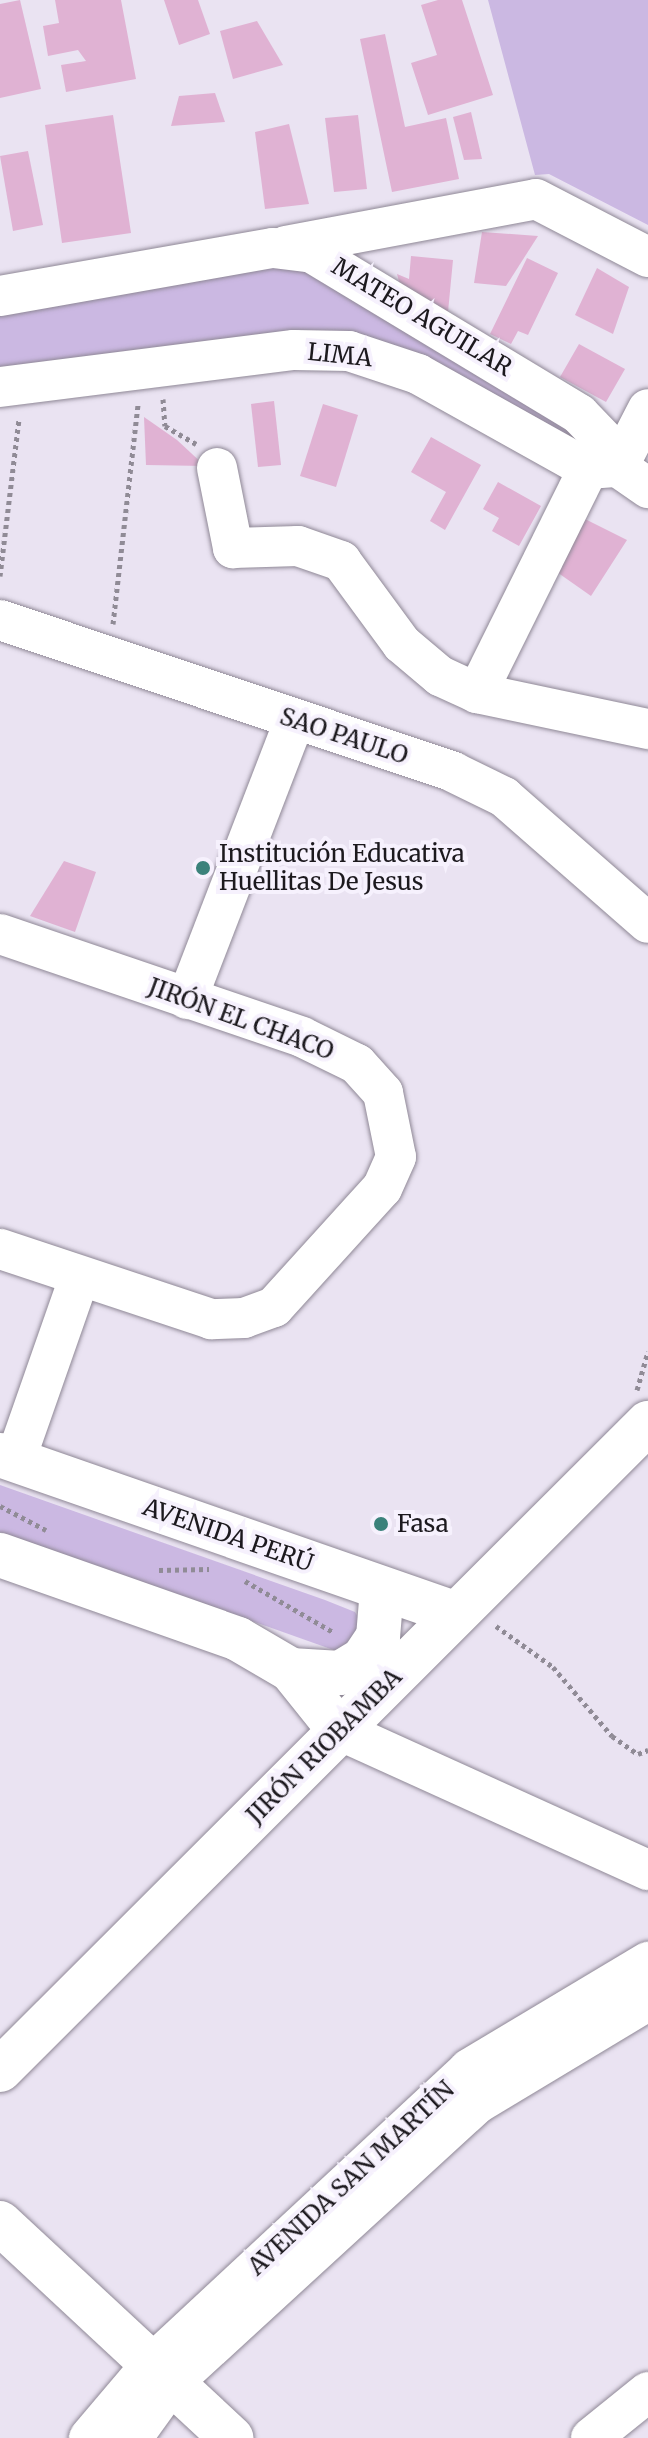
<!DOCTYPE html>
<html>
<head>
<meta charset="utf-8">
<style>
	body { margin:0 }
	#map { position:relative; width:648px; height:2438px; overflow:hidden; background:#eae3f2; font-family:Merriweather,serif }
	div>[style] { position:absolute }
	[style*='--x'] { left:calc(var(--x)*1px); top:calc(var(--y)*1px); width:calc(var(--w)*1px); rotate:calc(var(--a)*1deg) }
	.green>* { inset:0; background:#cbb8e2 }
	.building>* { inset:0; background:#e0b2d3 }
	.path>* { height:5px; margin-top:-2.5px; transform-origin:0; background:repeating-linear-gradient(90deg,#908b96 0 4px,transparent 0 8px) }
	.roads { filter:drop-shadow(0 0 2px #8f8896) drop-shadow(0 0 2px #8f8896) }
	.minor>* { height:40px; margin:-20px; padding:0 20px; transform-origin:20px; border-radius:20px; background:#fff }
	.major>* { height:44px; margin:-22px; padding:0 22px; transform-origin:22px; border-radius:22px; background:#fff }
	.dots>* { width:22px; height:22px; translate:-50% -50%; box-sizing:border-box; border:4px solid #f6f1fd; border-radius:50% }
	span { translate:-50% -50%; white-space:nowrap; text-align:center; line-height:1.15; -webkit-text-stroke:8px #f6f1fd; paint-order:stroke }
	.street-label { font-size:24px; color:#1c191e }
	.poi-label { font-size:24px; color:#1c191e }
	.left { translate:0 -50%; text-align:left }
</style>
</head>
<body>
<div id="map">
	<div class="green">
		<i style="clip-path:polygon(488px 0,648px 0,648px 225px,549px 174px,535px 175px)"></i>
		<i style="clip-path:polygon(289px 261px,597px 432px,590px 448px,413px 352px,0 375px,0 307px)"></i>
		<i style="clip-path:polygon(0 1485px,325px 1600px,355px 1612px,362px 1623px,342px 1653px,0 1532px)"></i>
	</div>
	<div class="building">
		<i style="clip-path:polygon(20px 0,41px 89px,0 98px,0 4px)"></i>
		<i style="clip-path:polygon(55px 0,121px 0,136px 79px,66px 92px,61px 65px,86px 61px,78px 50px,48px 56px,43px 26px,59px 23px)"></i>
		<i style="clip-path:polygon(164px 0,198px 0,210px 34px,179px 45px)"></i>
		<i style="clip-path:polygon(438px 0,462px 0,493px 95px,428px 115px,411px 63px,437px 55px,421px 5px)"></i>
		<i style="clip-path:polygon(257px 21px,283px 65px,233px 79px,220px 31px)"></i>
		<i style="clip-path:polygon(385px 34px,405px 127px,446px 118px,459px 179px,392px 192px,360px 39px)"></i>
		<i style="clip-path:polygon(215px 93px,225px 122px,171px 126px,179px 96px)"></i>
		<i style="clip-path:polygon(471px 112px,482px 159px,464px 160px,453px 117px)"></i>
		<i style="clip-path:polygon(113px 115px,131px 233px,62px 243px,45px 125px)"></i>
		<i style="clip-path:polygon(358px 115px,367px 189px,334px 192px,325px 118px)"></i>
		<i style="clip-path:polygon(289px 124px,309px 204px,265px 209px,255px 132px)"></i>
		<i style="clip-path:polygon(28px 151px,43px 225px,13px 231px,0 156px)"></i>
		<i style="clip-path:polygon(482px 232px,538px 236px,506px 286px,474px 283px)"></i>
		<i style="clip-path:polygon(411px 256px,453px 260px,448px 312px,400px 285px,397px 274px,409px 279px)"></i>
		<i style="clip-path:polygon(527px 258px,558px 273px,528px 335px,518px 331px,511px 344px,490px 334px)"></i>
		<i style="clip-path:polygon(597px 268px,629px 287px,613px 334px,575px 315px)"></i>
		<i style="clip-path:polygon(579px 344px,625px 369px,606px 402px,560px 377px)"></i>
		<i style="clip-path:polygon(274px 401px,281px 465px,258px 467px,251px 404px)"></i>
		<i style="clip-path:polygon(323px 404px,358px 415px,336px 487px,300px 476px)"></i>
		<i style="clip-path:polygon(144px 417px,177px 440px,205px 466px,146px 465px)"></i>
		<i style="clip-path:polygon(431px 437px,481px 465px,445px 530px,430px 521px,446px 492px,411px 472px)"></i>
		<i style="clip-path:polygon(498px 482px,541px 506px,519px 546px,492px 531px,499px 518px,483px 509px)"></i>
		<i style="clip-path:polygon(583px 518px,627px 540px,591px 596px,554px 570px)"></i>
		<i style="clip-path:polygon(64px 861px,96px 872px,75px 932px,30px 916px)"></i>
	</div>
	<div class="path">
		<i style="--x:163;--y:399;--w:27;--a:86"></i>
		<i style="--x:165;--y:426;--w:36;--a:30"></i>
		<i style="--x:0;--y:576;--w:159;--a:-83.1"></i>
		<i style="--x:113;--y:624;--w:221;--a:-83.5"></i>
		<i style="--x:637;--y:1390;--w:40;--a:-74"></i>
		<i style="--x:0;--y:1506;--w:52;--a:27.6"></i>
		<i style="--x:159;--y:1570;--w:50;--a:-1.1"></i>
		<i style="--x:245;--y:1581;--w:102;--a:30.1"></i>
		<i style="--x:496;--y:1626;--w:70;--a:35.7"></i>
		<i style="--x:553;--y:1667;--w:91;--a:49.5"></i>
		<i style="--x:612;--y:1736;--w:32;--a:35"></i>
		<i style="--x:638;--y:1754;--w:11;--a:-22"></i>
	</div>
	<div class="roads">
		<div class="minor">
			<i style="--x:286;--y:246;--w:254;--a:-10.6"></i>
			<i style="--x:536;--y:199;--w:126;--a:27.4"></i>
			<i style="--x:0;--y:296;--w:277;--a:-10"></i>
			<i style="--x:273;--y:248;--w:39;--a:7"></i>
			<i style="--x:312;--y:253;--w:312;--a:31.1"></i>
			<i style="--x:579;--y:414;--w:45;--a:45.9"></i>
			<i style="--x:610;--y:446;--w:22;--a:69"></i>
			<i style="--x:0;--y:387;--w:296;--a:-7.2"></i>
			<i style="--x:294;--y:350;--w:55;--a:1"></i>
			<i style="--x:349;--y:351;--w:73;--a:18.4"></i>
			<i style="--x:418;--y:374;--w:195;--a:29.2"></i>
			<i style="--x:588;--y:469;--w:30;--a:-4"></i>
			<i style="--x:618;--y:467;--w:37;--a:35"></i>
			<i style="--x:618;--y:467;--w:65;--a:-62.7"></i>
			<i style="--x:217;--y:468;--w:82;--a:78.7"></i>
			<i style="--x:233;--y:548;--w:65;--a:-1.8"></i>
			<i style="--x:298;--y:546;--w:46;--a:19.2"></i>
			<i style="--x:341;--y:561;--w:103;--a:53.7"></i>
			<i style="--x:402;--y:644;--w:50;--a:40.1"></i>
			<i style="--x:440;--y:676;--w:41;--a:24.7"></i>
			<i style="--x:477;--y:693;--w:175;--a:11.9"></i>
			<i style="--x:0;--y:620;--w:478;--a:18.5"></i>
			<i style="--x:453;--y:772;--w:57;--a:26.1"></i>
			<i style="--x:504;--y:797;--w:191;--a:41.2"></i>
			<i style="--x:477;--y:693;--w:250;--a:-63.6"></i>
			<i style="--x:0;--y:934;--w:319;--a:18.8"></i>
			<i style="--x:302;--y:1037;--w:61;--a:26.1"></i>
			<i style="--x:357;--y:1064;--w:39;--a:48"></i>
			<i style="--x:383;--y:1093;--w:65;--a:78.5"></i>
			<i style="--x:396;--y:1157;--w:34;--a:114"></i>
			<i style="--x:382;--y:1188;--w:161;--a:132.2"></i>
			<i style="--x:274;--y:1307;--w:32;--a:160"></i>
			<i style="--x:244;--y:1318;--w:33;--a:178"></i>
			<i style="--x:211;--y:1319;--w:222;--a:-161.6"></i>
			<i style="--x:187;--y:999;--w:300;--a:-68.9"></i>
			<i style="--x:15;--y:1461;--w:194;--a:-70.7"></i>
			<i style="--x:339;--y:1730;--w:339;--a:24.4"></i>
			<i style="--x:89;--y:2438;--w:96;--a:-49.7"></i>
			<i style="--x:151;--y:2365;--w:434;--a:-42.9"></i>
			<i style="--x:469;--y:2069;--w:209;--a:-30.9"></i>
			<i style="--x:132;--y:2438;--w:67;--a:-54.2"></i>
			<i style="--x:171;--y:2384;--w:416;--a:-42.5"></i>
			<i style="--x:478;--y:2103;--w:198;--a:-31"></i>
			<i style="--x:591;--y:2438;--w:73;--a:-38.9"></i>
		</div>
		<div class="major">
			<i style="--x:0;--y:1455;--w:483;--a:19.2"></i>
			<i style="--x:0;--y:1555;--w:252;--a:19.4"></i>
			<i style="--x:238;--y:1639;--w:61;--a:30.3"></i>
			<i style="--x:291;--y:1670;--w:77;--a:51.3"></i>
			<i style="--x:291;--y:1670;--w:49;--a:3.5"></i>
			<i style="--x:340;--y:1673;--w:27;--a:-31"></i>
			<i style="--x:363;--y:1659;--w:27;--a:-56"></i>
			<i style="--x:378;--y:1637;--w:48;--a:-85.2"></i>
			<i style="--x:0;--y:2070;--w:916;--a:-44.96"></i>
			<i style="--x:0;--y:2223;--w:316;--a:42.9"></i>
		</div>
	</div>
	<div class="dots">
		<i style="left:203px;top:868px;background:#3b827b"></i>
		<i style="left:381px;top:1524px;background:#3b827b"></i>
	</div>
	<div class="street-label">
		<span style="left:422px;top:317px;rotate:31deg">MATEO AGUILAR</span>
		<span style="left:340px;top:355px;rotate:6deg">LIMA</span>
		<span style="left:344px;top:736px;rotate:18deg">SAO PAULO</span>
		<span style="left:241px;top:1019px;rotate:20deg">JIRÓN EL CHACO</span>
		<span style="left:228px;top:1535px;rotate:19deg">AVENIDA PERÚ</span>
		<span style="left:324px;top:1746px;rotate:-45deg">JIRÓN RIOBAMBA</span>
		<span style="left:351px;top:2178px;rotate:-43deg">AVENIDA SAN MARTÍN</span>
	</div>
	<div class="poi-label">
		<span class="left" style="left:219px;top:868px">Institución Educativa<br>Huellitas De Jesus</span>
		<span class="left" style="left:397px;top:1524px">Fasa</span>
	</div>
</div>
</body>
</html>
